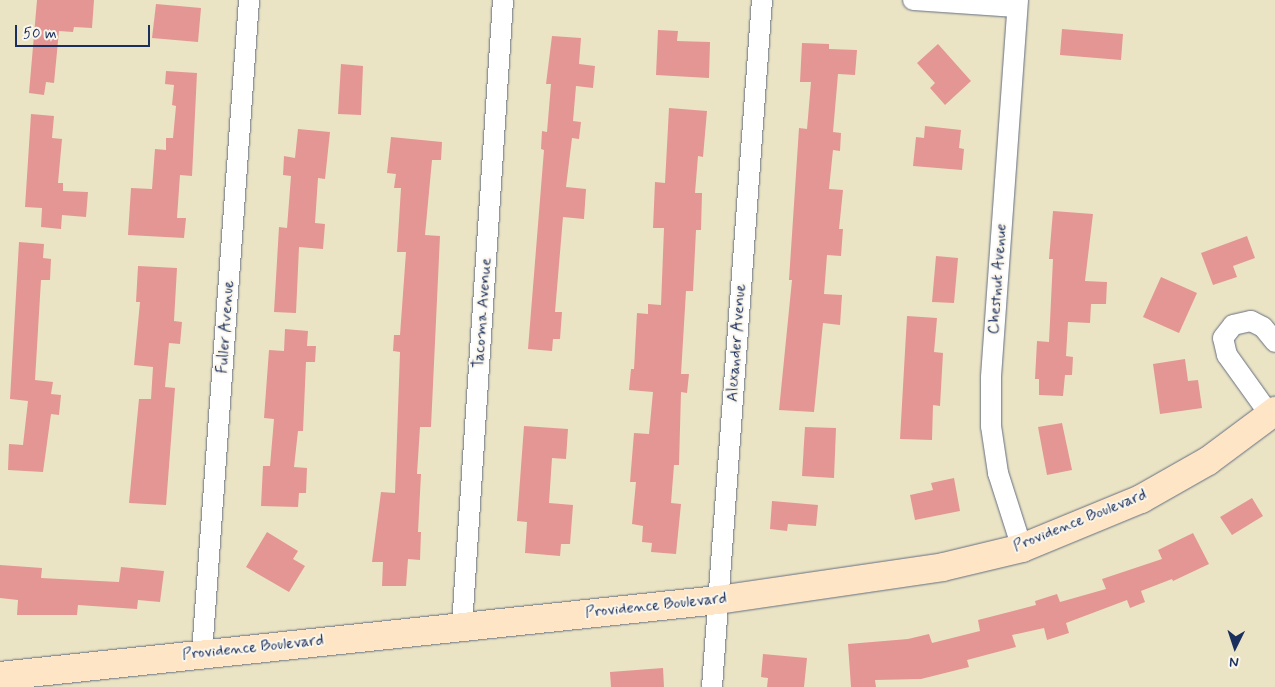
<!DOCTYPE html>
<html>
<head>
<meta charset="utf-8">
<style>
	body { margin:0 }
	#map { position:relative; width:1275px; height:687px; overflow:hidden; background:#ebe4c4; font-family:Mynerve,sans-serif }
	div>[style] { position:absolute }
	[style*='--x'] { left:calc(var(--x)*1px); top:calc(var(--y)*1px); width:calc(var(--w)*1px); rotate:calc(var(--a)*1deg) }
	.building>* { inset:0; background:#e49694 }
	.roads { filter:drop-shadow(0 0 1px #646e82) drop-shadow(0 0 1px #646e82) }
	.minor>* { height:20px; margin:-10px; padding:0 10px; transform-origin:10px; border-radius:10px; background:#fff }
	.secondary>* { height:28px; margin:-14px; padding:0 14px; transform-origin:14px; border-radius:14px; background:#fde5c5 }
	span { translate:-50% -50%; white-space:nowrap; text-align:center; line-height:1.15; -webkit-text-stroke:4px #fbf7ec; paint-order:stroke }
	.street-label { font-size:16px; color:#1b2f5e }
	.north { position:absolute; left:1210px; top:622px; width:50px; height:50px; -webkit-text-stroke:4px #fbf7ec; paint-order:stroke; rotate:184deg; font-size:14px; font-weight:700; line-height:20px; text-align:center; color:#1b2f5e }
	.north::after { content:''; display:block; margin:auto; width:18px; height:22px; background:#1b2f5e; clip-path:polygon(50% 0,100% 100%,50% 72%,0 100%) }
	.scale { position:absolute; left:15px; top:25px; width:135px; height:22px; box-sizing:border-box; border:2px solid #1b2f5e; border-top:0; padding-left:6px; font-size:15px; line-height:18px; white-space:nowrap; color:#1b2f5e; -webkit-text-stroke:4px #fbf7ec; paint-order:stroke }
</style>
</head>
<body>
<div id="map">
	<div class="building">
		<i style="clip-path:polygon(37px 0,94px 0,92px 28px,74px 27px,73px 32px,59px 31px,54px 83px,46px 82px,44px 95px,29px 93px)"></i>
		<i style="clip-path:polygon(156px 4px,201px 8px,198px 42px,152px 38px)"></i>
		<i style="clip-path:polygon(1062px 29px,1123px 34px,1121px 60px,1060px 55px)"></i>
		<i style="clip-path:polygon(658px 30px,678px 31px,677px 41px,710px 42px,709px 78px,656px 75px)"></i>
		<i style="clip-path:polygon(552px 36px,581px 38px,579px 64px,595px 66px,593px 88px,576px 86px,573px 121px,581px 122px,579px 139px,572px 138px,566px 187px,586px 189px,584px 219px,563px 217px,555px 312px,562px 312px,560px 339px,553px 339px,552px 351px,528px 349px,544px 150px,541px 149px,542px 131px,547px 132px,551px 84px,546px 84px)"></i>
		<i style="clip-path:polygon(802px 43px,829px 44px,829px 49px,857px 50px,855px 75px,838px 74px,833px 132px,841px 133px,840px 151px,833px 150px,829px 189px,843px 190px,839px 229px,843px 229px,841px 256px,827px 255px,824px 294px,842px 295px,840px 325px,823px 323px,814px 412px,779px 410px,792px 280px,789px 280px,799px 128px,807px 129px,811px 82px,800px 82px)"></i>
		<i style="clip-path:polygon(938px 44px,971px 81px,945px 105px,930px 88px,935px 83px,917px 63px)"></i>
		<i style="clip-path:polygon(341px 64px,363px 66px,361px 115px,338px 114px)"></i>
		<i style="clip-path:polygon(166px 71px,197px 73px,192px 176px,180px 175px,177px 218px,186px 218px,184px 238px,128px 235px,131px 188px,152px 189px,155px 149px,166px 150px,166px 138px,173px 138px,176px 106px,172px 105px,174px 85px,165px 84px)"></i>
		<i style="clip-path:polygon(669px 108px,707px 111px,703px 157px,698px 156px,695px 193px,702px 193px,701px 230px,696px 230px,693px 291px,686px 291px,681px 374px,689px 374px,687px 393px,681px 392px,679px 465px,674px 465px,671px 503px,681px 504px,676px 554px,651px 552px,652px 543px,642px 542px,643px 526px,632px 524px,636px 482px,630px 482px,634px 433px,649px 434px,653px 392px,629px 390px,631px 369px,634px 369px,637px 313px,648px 314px,648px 304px,661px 305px,664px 228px,653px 228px,655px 182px,665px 183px)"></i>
		<i style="clip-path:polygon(31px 114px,54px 116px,52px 138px,62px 139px,58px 183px,63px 183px,63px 191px,88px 192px,86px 217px,62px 215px,61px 229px,41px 227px,42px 208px,25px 207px)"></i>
		<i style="clip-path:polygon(925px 126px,961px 130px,959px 148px,964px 149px,962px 170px,913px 166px,916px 137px,924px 138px)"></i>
		<i style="clip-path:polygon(298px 129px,330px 132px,325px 179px,318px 178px,315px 223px,325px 224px,323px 249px,299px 247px,296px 313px,274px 312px,279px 227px,287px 228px,291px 176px,283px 175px,284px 156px,295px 158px)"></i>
		<i style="clip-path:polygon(391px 137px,442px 142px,441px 160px,432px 160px,425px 235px,440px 236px,431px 427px,420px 427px,417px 474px,421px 474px,418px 532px,421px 532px,420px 560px,408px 559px,406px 586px,382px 586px,383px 562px,372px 562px,381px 492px,395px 493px,400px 352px,393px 351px,394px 335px,400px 335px,406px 252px,397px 252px,401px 188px,394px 188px,396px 174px,387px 173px)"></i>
		<i style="clip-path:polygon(1053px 211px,1093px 214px,1085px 281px,1107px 282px,1106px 304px,1091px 304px,1090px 323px,1068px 322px,1066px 356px,1073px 357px,1072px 375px,1065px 375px,1063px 396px,1039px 395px,1039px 379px,1035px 379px,1037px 341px,1049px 342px,1053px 259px,1049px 259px)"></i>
		<i style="clip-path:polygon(1247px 236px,1255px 258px,1233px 266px,1237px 277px,1213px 285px,1201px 253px)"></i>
		<i style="clip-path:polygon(19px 242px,44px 244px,43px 258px,51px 259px,50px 280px,41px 280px,35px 380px,53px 382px,51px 394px,61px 395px,59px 415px,51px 414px,43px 472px,8px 470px,9px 444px,23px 445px,28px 401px,10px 399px)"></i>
		<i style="clip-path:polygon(936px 256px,958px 258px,954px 303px,932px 302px)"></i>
		<i style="clip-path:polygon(138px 266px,177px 268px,174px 321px,182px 322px,180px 344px,169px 343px,165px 387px,175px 388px,166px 505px,129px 503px,139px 399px,151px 399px,153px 367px,134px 365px,140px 302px,136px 302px)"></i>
		<i style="clip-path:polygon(1161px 277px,1197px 293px,1179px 333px,1143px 317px)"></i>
		<i style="clip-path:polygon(907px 316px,937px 318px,934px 352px,943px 353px,940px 406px,933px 405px,932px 440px,900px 439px)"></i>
		<i style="clip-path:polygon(285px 329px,308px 331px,307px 346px,316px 346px,315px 362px,306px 362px,303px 431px,298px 431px,294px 467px,307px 468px,306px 493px,299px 493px,298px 507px,261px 506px,263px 466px,270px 466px,274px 419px,264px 418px,269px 350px,284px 351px)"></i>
		<i style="clip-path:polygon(1185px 359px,1188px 381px,1198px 380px,1202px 408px,1160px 414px,1153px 364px)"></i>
		<i style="clip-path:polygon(1062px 423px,1072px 470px,1047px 475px,1038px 427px)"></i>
		<i style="clip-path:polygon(524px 426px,568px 429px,566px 459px,552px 458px,549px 503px,573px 505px,570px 544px,561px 544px,560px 556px,525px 553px,527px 522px,517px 521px)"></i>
		<i style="clip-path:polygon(805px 427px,836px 428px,834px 478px,802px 476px)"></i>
		<i style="clip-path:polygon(954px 478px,960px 511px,915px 520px,910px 495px,933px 490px,931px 483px)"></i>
		<i style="clip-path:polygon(1252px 498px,1263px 516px,1232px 535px,1220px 517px)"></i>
		<i style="clip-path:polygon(772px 501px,818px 505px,816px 526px,788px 524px,787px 531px,770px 529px)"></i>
		<i style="clip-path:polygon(267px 532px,298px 551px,293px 559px,305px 566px,289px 592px,246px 567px)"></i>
		<i style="clip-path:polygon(1193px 533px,1209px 564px,1173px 581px,1172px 579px,1141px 591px,1145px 602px,1130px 608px,1127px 600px,1066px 623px,1069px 633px,1047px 640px,1044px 628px,1012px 635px,1016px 647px,967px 660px,969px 667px,921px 679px,875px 680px,876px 687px,851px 687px,848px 644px,908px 639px,929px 634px,932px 643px,980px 631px,978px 620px,1036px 605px,1035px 601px,1057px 594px,1060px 602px,1106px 589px,1102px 579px,1162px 559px,1158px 550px)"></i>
		<i style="clip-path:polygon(0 565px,42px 568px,41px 578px,119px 582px,121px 567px,164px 571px,160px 602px,138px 600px,137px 609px,78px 605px,77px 615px,17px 615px,18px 600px,0 598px)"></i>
		<i style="clip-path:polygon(763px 654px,807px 658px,804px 687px,767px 687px,768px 678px,761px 677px)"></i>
		<i style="clip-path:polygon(663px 668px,664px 687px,611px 687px,610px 672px)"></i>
	</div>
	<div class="roads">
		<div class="minor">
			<i style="--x:913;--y:0;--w:104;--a:3.9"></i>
			<i style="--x:1018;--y:0;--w:379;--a:94.1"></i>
			<i style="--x:991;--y:378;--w:48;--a:90"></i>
			<i style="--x:991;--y:426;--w:48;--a:81.5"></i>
			<i style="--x:998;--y:473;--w:79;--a:72.3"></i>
			<i style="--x:1270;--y:415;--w:74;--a:-125.6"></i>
			<i style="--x:1227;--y:355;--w:17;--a:-103"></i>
			<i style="--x:1223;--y:338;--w:16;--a:-52"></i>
			<i style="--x:1233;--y:325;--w:18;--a:-13"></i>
			<i style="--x:1251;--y:321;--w:13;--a:27"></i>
			<i style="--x:1263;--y:327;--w:19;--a:51"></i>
			<i style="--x:462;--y:626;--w:627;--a:-86.25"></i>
			<i style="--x:202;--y:653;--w:655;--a:-85.88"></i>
			<i style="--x:712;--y:687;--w:689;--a:-85.84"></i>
		</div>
		<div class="secondary">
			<i style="--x:0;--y:676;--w:722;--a:-6.04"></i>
			<i style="--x:718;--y:600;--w:227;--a:-8.3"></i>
			<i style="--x:943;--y:567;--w:81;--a:-13.5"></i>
			<i style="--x:1022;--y:548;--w:129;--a:-22.4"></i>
			<i style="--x:1141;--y:499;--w:77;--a:-29.6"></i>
			<i style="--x:1208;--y:461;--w:84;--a:-36.7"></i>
		</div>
	</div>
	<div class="street-label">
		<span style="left:998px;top:279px;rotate:-86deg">Chestnut Avenue</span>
		<span style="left:483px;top:313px;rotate:-86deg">Tacoma Avenue</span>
		<span style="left:226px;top:327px;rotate:-86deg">Fuller Avenue</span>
		<span style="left:737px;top:343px;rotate:-86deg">Alexander Avenue</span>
		<span style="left:1080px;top:521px;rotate:-22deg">Providence Boulevard</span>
		<span style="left:656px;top:606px;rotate:-6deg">Providence Boulevard</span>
		<span style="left:253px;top:648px;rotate:-6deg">Providence Boulevard</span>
	</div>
	<div class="north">N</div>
	<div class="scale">50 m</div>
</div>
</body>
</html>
